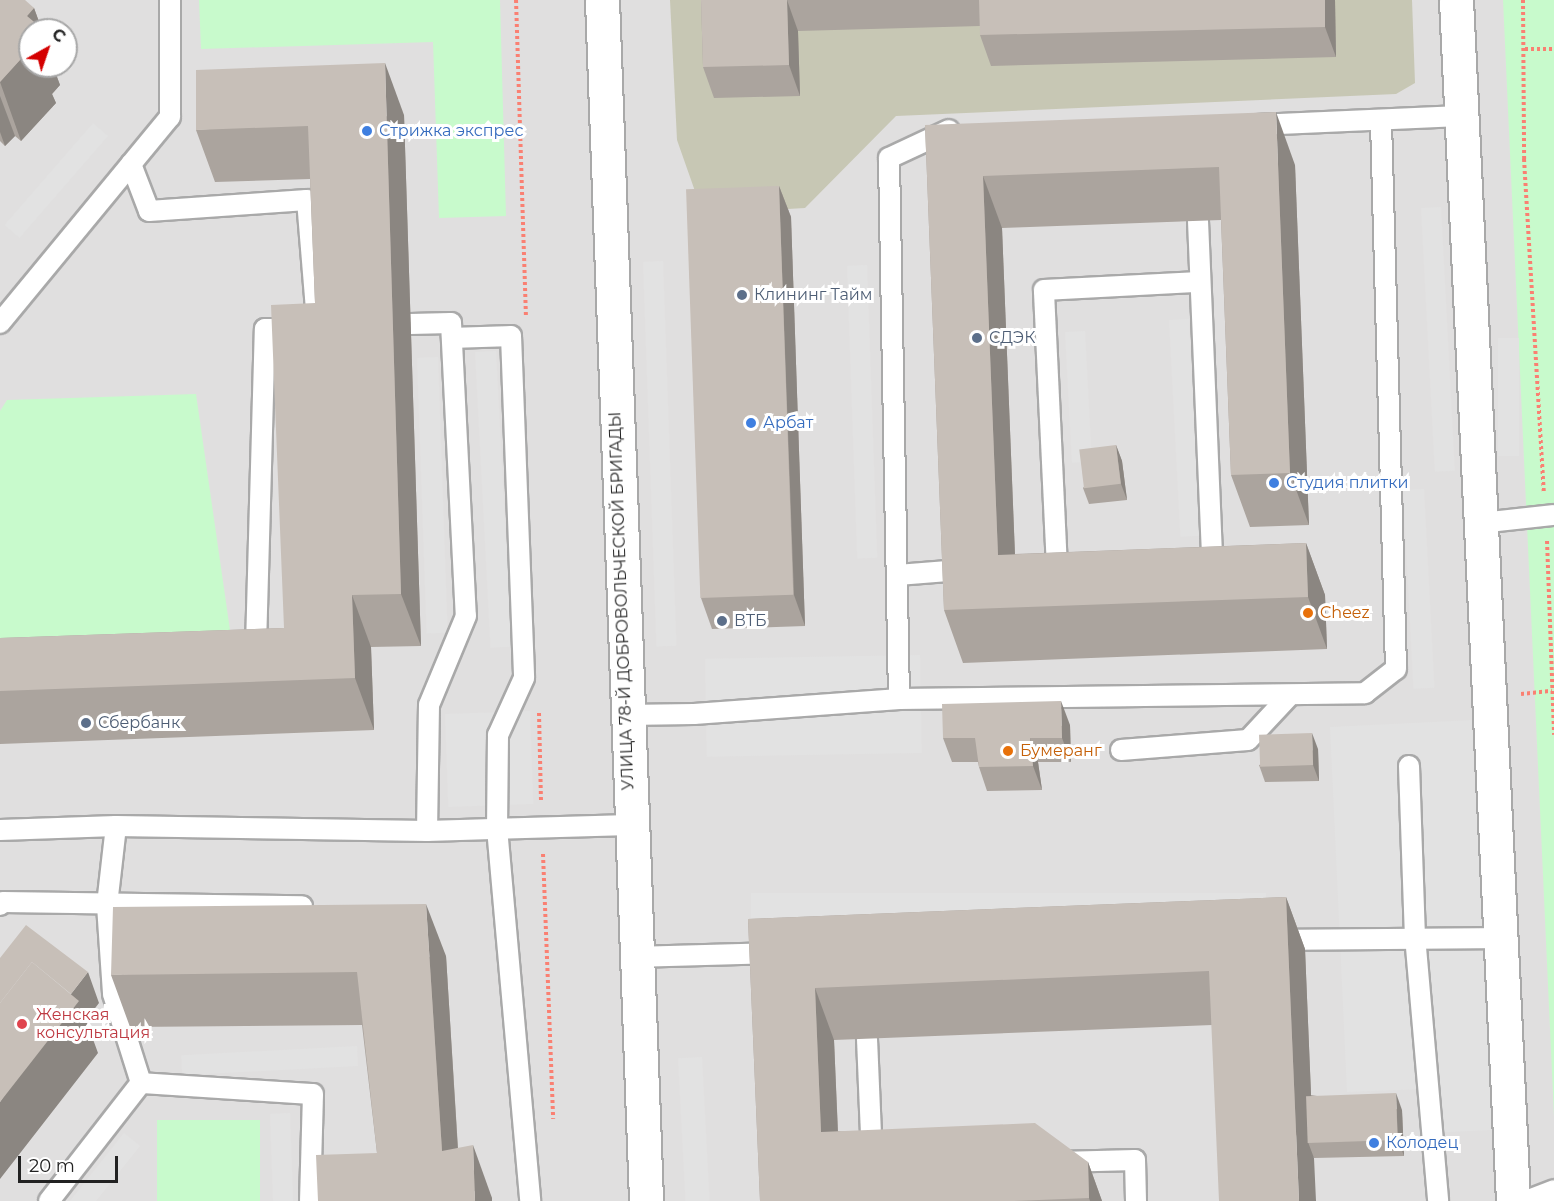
<!DOCTYPE html>
<html>
<head>
<meta charset="utf-8">
<style>
	body { margin:0 }
	#map { position:relative; width:1554px; height:1201px; overflow:hidden; background:#f2efe9; font-family:Montserrat,sans-serif }
	div>[style] { position:absolute }
	.residential>* { inset:0; background:#e0dfdf }
	.construction>* { inset:0; background:#c7c7b4 }
	.park>* { inset:0; background:#c8facc; transform-origin:0 0 }
	.parking>* { inset:0; background:#e2e2e2; transform-origin:0 0 }
	.path>* { height:4px; margin-top:-2px; transform-origin:0; background:repeating-linear-gradient(90deg,#fa8072 0 3px,transparent 0 6px) }
	.roads { filter:drop-shadow(2px 0 #a9a9a9) drop-shadow(-2px 0 #a9a9a9) drop-shadow(0 2px #a9a9a9) drop-shadow(0 -2px #a9a9a9) }
	.service>* { height:20px; margin:-10px; padding:0 10px; transform-origin:10px; border-radius:10px; background:#fff }
	.minor>* { height:33px; margin:-16.5px; padding:0 16.5px; transform-origin:16.5px; border-radius:16.5px; background:#fff }
	.tertiary>* { height:33px; margin:-16.5px; padding:0 16.5px; transform-origin:16.5px; border-radius:16.5px; background:#fff }
	.wall>* { inset:0; background:#aba49e }
	.shaded-wall>* { inset:0; background:#8b8681 }
	.building>* { inset:0; background:#c7bfb8; transform-origin:0 0 }
	.dots>* { width:16px; height:16px; translate:-50% -50%; box-sizing:border-box; border:3px solid #fff; border-radius:50% }
	span { translate:-50% -50%; white-space:nowrap; text-align:center; line-height:1.15; -webkit-text-stroke:6px #fff; paint-order:stroke }
	.shop-label { font-size:16px; color:#366cbe }
	.left { translate:0 -50%; text-align:left }
	.service-label { font-size:16px; color:#4e5e75 }
	.street-label { font-size:16px; color:#222 }
	.food-label { font-size:16px; color:#c56008 }
	.health-label { font-size:16px; color:#be3a42 }
	.north { position:absolute; left:18px; top:18px; width:60px; height:60px; box-sizing:border-box; background:#fff; border:2px solid #a7a7a7; border-radius:50%; rotate:40deg; font-size:16px; font-weight:700; line-height:24px; text-align:center; color:#222 }
	.north::after { content:''; display:block; margin:auto; width:21px; height:27px; background:#d40000; clip-path:polygon(50% 0,100% 100%,50% 72%,0 100%) }
	.scale { position:absolute; left:18px; top:1156px; width:100px; height:27px; box-sizing:border-box; border:3px solid #222; border-top:0; padding-left:8px; font-size:18px; line-height:21px; white-space:nowrap; color:#222; -webkit-text-stroke:4px #fff; paint-order:stroke }
</style>
</head>
<body>
<div id="map">
	<div class="residential">
		<div style="clip-path:polygon(evenodd,0 0,1554px 0,1554px 1201px,0 1201px,0 0,30px 30px,66px 30px,66px 66px,30px 66px,30px 30px)"></div>
	</div>
	<div class="construction">
		<div style="clip-path:polygon(670px 0,1412px 0,1415px 83px,1396px 94px,896px 116px,805px 208px,703px 214px,677px 140px)"></div>
	</div>
	<div class="park">
		<div style="clip-path:polygon(199px 0,500px 0,506px 216px,439px 218px,433px 42px,201px 49px)"></div>
		<div style="clip-path:polygon(1503px 0,1554px 0,1554px 1116px)"></div>
		<div style="clip-path:polygon(196px 394px,231px 637px,0 640px,0 411px,7px 400px)"></div>
		<div style="left:157px;top:1120px;width:103px;height:81px"></div>
	</div>
	<div class="parking">
		<div style="left:93px;top:123px;width:20px;height:135px;rotate:41deg"></div>
		<div style="left:1441px;top:207px;width:264px;height:20px;rotate:87deg"></div>
		<div style="left:663px;top:261px;width:385px;height:20px;rotate:88deg"></div>
		<div style="left:867px;top:265px;width:293px;height:20px;rotate:88deg"></div>
		<div style="left:1189px;top:319px;width:217px;height:20px;rotate:87deg"></div>
		<div style="left:1085px;top:331px;width:131px;height:20px;rotate:87deg"></div>
		<div style="left:1498px;top:338px;width:21px;height:118px"></div>
		<div style="left:496px;top:351px;width:296px;height:21px;rotate:87deg"></div>
		<div style="left:438px;top:357px;width:276px;height:21px;rotate:88deg"></div>
		<div style="left:1424px;top:489px;width:199px;height:21px;rotate:87deg"></div>
		<div style="left:920px;top:655px;width:98px;height:215px;rotate:89deg"></div>
		<div style="left:530px;top:711px;width:93px;height:85px;rotate:88deg"></div>
		<div style="clip-path:polygon(1473px 720px,1492px 1130px,1428px 1133px,1425px 1089px,1347px 1092px,1330px 727px)"></div>
		<div style="left:1266px;top:893px;width:27px;height:515px;rotate:90deg"></div>
		<div style="left:357px;top:1046px;width:20px;height:176px;rotate:87deg"></div>
		<div style="left:702px;top:1057px;width:144px;height:24px;rotate:87deg"></div>
		<div style="left:290px;top:1113px;width:88px;height:20px;rotate:88deg"></div>
		<div style="clip-path:polygon(124px 1133px,140px 1146px,96px 1201px,70px 1201px)"></div>
	</div>
	<div class="path">
		<div style="left:516px;top:0;width:316px;rotate:88.2deg"></div>
		<div style="left:1523px;top:0;width:159px;rotate:89.6deg"></div>
		<div style="left:1524px;top:159px;width:333px;rotate:86.6deg"></div>
		<div style="left:1525px;top:49px;width:29px"></div>
		<div style="left:1547px;top:541px;width:194px;rotate:87.9deg"></div>
		<div style="left:1521px;top:694px;width:31px;rotate:-6deg"></div>
		<div style="left:539px;top:713px;width:89px;rotate:88.7deg"></div>
		<div style="left:543px;top:854px;width:265px;rotate:87.8deg"></div>
	</div>
	<div class="roads">
		<div class="service">
			<div style="left:1255px;top:125px;width:207px;rotate:-2.5deg"></div>
			<div style="left:131px;top:164px;width:50px;rotate:69deg"></div>
			<div style="left:149px;top:211px;width:158px;rotate:-4deg"></div>
			<div style="left:307px;top:200px;width:109px;rotate:85.3deg"></div>
			<div style="left:1198px;top:221px;width:340px;rotate:87.6deg"></div>
			<div style="left:1212px;top:561px;width:11px;rotate:180deg"></div>
			<div style="left:0;top:323px;width:267px;rotate:-50.5deg"></div>
			<div style="left:170px;top:117px;width:117px;rotate:-90deg"></div>
			<div style="left:410px;top:324px;width:41px;rotate:-1.4deg"></div>
			<div style="left:451px;top:323px;width:293px;rotate:87.1deg"></div>
			<div style="left:466px;top:616px;width:96px;rotate:112.6deg"></div>
			<div style="left:429px;top:705px;width:126px;rotate:90.9deg"></div>
			<div style="left:452px;top:338px;width:59px;rotate:-1.9deg"></div>
			<div style="left:511px;top:336px;width:342px;rotate:87.8deg"></div>
			<div style="left:524px;top:678px;width:63px;rotate:114.5deg"></div>
			<div style="left:498px;top:735px;width:93px;rotate:90.6deg"></div>
			<div style="left:497px;top:828px;width:374px;rotate:84.9deg"></div>
			<div style="left:1480px;top:523px;width:74px;rotate:-6.2deg"></div>
			<div style="left:1057px;top:568px;width:278px;rotate:-92.7deg"></div>
			<div style="left:1044px;top:290px;width:155px;rotate:-3deg"></div>
			<div style="left:898px;top:575px;width:62px;rotate:-4.6deg"></div>
			<div style="left:247px;top:646px;width:9px"></div>
			<div style="left:256px;top:646px;width:317px;rotate:-88.4deg"></div>
			<div style="left:265px;top:329px;width:34px"></div>
			<div style="left:899px;top:699px;width:541px;rotate:-91.06deg"></div>
			<div style="left:889px;top:158px;width:66px;rotate:-25deg"></div>
			<div style="left:626px;top:715px;width:68px;rotate:-0.8deg"></div>
			<div style="left:694px;top:714px;width:206px;rotate:-4.2deg"></div>
			<div style="left:899px;top:699px;width:466px;rotate:-0.7deg"></div>
			<div style="left:1365px;top:693px;width:39px;rotate:-38deg"></div>
			<div style="left:1396px;top:669px;width:547px;rotate:-91.57deg"></div>
			<div style="left:1121px;top:750px;width:127px;rotate:-4.5deg"></div>
			<div style="left:1248px;top:740px;width:60px;rotate:-47deg"></div>
			<div style="left:1409px;top:766px;width:170px;rotate:88deg"></div>
			<div style="left:1415px;top:936px;width:266px;rotate:85deg"></div>
			<div style="left:116px;top:826px;width:80px;rotate:96.5deg"></div>
			<div style="left:107px;top:905px;width:89px;rotate:86.1deg"></div>
			<div style="left:113px;top:994px;width:93px;rotate:72.5deg"></div>
			<div style="left:141px;top:1083px;width:172px;rotate:3.7deg"></div>
			<div style="left:313px;top:1094px;width:107px;rotate:91.6deg"></div>
			<div style="left:0;top:830px;width:116px;rotate:-2deg"></div>
			<div style="left:116px;top:826px;width:311px;rotate:0.9deg"></div>
			<div style="left:427px;top:831px;width:203px;rotate:-1.7deg"></div>
			<div style="left:0;top:905px;width:4px;rotate:-45deg"></div>
			<div style="left:3px;top:902px;width:299px;rotate:0.8deg"></div>
			<div style="left:1276px;top:940px;width:222px;rotate:-0.5deg"></div>
			<div style="left:634px;top:957px;width:142px;rotate:-1.6deg"></div>
			<div style="left:867px;top:1039px;width:117px;rotate:87.6deg"></div>
			<div style="left:1059px;top:1162px;width:76px;rotate:-1.5deg"></div>
			<div style="left:1135px;top:1160px;width:41px;rotate:88.6deg"></div>
			<div style="left:49px;top:1201px;width:150px;rotate:-52.1deg"></div>
			<div style="left:1526px;top:1201px;width:30px;rotate:-21deg"></div>
		</div>
		<div class="minor">
			<div style="left:1456px;top:0;width:1202px;rotate:87.28deg"></div>
		</div>
		<div class="tertiary">
			<div style="left:602px;top:0;width:1202px;rotate:87.9deg"></div>
		</div>
	</div>
	<div class="wall">
		<div style="clip-path:polygon(0 0,34px 8px,42px 30px,30px 30px,30px 66px,55px 66px,55px 67px,54px 69px,60px 85px,52px 94px,56px 103px,21px 141px,15px 136px,5px 146px,0 141px)"></div>
		<div style="clip-path:polygon(701px 0,1335px 0,1336px 57px,991px 66px,980px 35px,980px 26px,798px 31px,800px 96px,714px 98px,703px 67px)"></div>
		<div style="clip-path:polygon(404px 115px,421px 646px,371px 647px,374px 730px,0 744px,0 638px,284px 628px,315px 303px,310px 179px,215px 182px,196px 130px)"></div>
		<div style="clip-path:polygon(925px 125px,1295px 165px,1309px 525px,1250px 527px,1231px 475px,1221px 220px,1002px 228px,1015px 554px,1306px 543px,1325px 595px,1327px 649px,963px 663px,944px 610px)"></div>
		<div style="clip-path:polygon(779px 186px,791px 217px,805px 626px,712px 629px,701px 598px)"></div>
		<div style="clip-path:polygon(1116px 445px,1122px 461px,1127px 500px,1089px 504px,1083px 488px)"></div>
		<div style="clip-path:polygon(1070px 725px,1071px 762px,1038px 762px,1042px 790px,987px 791px,979px 767px,978px 762px,952px 762px,943px 738px)"></div>
		<div style="clip-path:polygon(1318px 749px,1319px 781px,1265px 782px,1259px 765px)"></div>
		<div style="clip-path:polygon(1286px 897px,1305px 949px,1311px 1095px,1402px 1110px,1404px 1156px,1314px 1158px,1212px 1025px,834px 1040px,838px 1131px,1088px 1162px,1102px 1201px,760px 1201px,748px 919px)"></div>
		<div style="clip-path:polygon(446px 956px,458px 1148px,492px 1198px,377px 1153px,362px 1025px,130px 1027px,111px 975px)"></div>
	</div>
	<div class="shaded-wall">
		<div style="clip-path:polygon(787px 0,798px 31px,800px 96px,789px 65px)"></div>
		<div style="clip-path:polygon(1325px 0,1335px 0,1336px 57px,1325px 27px)"></div>
		<div style="clip-path:polygon(34px 8px,42px 30px,32px 30px,27px 16px)"></div>
		<div style="clip-path:polygon(30px 49px,30px 66px,55px 66px,55px 67px,54px 69px,60px 85px,52px 94px,56px 103px,21px 141px,0 82px)"></div>
		<div style="clip-path:polygon(385px 63px,404px 115px,421px 646px,401px 594px)"></div>
		<div style="clip-path:polygon(0 96px,15px 136px,5px 146px,0 132px)"></div>
		<div style="clip-path:polygon(1276px 112px,1295px 165px,1309px 525px,1290px 473px)"></div>
		<div style="clip-path:polygon(983px 176px,1002px 228px,1017px 607px,998px 555px)"></div>
		<div style="clip-path:polygon(779px 186px,791px 217px,805px 626px,794px 595px)"></div>
		<div style="clip-path:polygon(1116px 445px,1122px 461px,1127px 500px,1121px 484px)"></div>
		<div style="clip-path:polygon(1306px 543px,1325px 595px,1327px 649px,1308px 597px)"></div>
		<div style="clip-path:polygon(352px 595px,371px 647px,374px 730px,355px 678px)"></div>
		<div style="clip-path:polygon(1061px 701px,1070px 725px,1071px 762px,1062px 738px)"></div>
		<div style="clip-path:polygon(1312px 733px,1318px 749px,1319px 781px,1313px 765px)"></div>
		<div style="clip-path:polygon(1030px 738px,1038px 762px,1042px 790px,1033px 766px)"></div>
		<div style="clip-path:polygon(1286px 897px,1305px 949px,1313px 1142px,1308px 1142px,1314px 1158px,1316px 1201px,1299px 1201px)"></div>
		<div style="clip-path:polygon(426px 904px,446px 956px,461px 1201px,442px 1151px)"></div>
		<div style="clip-path:polygon(88px 972px,99px 1003px,86px 1020px,98px 1053px,0 1179px,0 1102px,64px 1003px)"></div>
		<div style="clip-path:polygon(815px 988px,834px 1040px,840px 1184px,821px 1132px)"></div>
		<div style="clip-path:polygon(1396px 1093px,1402px 1110px,1404px 1156px,1398px 1140px)"></div>
		<div style="clip-path:polygon(473px 1145px,492px 1198px,492px 1201px,475px 1201px)"></div>
		<div style="clip-path:polygon(1088px 1162px,1102px 1201px,1090px 1201px,1089px 1198px)"></div>
	</div>
	<div class="building">
		<div style="clip-path:polygon(0 0,25px 0,34px 8px,27px 16px,39px 26px,35px 30px,30px 30px,30px 36px,28px 39px,30px 41px,30px 49px,0 82px)"></div>
		<div style="clip-path:polygon(701px 0,794px 0,787px 0,789px 65px,703px 67px)"></div>
		<div style="clip-path:polygon(979px 0,1325px 0,1325px 27px,980px 35px)"></div>
		<div style="clip-path:polygon(385px 63px,401px 594px,352px 595px,355px 678px,0 691px,0 638px,284px 628px,271px 305px,315px 303px,308px 126px,196px 130px,196px 70px)"></div>
		<div style="clip-path:polygon(1276px 112px,1290px 473px,1231px 475px,1219px 167px,983px 176px,998px 555px,1306px 543px,1308px 597px,944px 610px,925px 125px)"></div>
		<div style="left:779px;top:186px;width:409px;height:93px;rotate:88deg"></div>
		<div style="left:1116px;top:445px;width:39px;height:37px;rotate:83deg"></div>
		<div style="clip-path:polygon(1061px 701px,1062px 738px,1030px 738px,1033px 766px,979px 767px,975px 738px,943px 738px,942px 704px)"></div>
		<div style="left:1312px;top:733px;width:32px;height:53px;rotate:88deg"></div>
		<div style="clip-path:polygon(1286px 897px,1299px 1201px,1219px 1201px,1209px 971px,815px 988px,821px 1132px,1035px 1123px,1088px 1162px,1089px 1198px,1014px 1201px,760px 1201px,748px 919px)"></div>
		<div style="clip-path:polygon(426px 904px,442px 1151px,473px 1145px,475px 1201px,318px 1201px,316px 1155px,377px 1153px,357px 972px,111px 975px,113px 907px)"></div>
		<div style="clip-path:polygon(26px 925px,88px 972px,71px 994px,32px 962px,0 1003px,0 958px)"></div>
		<div style="clip-path:polygon(32px 962px,79px 1001px,0 1102px,0 1003px)"></div>
		<div style="left:1396px;top:1093px;width:47px;height:90px;rotate:88deg"></div>
	</div>
	<div class="dots">
		<div style="left:367px;top:131px;background:#3f7fe0"></div>
		<div style="left:742px;top:295px;background:#5c6f8a"></div>
		<div style="left:977px;top:338px;background:#5c6f8a"></div>
		<div style="left:751px;top:423px;background:#3f7fe0"></div>
		<div style="left:1274px;top:483px;background:#3f7fe0"></div>
		<div style="left:1308px;top:613px;background:#e8710a"></div>
		<div style="left:722px;top:621px;background:#5c6f8a"></div>
		<div style="left:86px;top:723px;background:#5c6f8a"></div>
		<div style="left:1008px;top:751px;background:#e8710a"></div>
		<div style="left:22px;top:1024px;background:#e0444e"></div>
		<div style="left:1374px;top:1143px;background:#3f7fe0"></div>
	</div>
	<div class="shop-label">
		<span class="left" style="left:379px;top:131px">Стрижка экспрес</span>
		<span class="left" style="left:763px;top:423px">Арбат</span>
		<span class="left" style="left:1286px;top:483px">Студия плитки</span>
		<span class="left" style="left:1386px;top:1143px">Колодец</span>
	</div>
	<div class="service-label">
		<span class="left" style="left:754px;top:295px">Клининг Тайм</span>
		<span class="left" style="left:989px;top:338px">СДЭК</span>
		<span class="left" style="left:734px;top:621px">ВТБ</span>
		<span class="left" style="left:98px;top:723px">Сбербанк</span>
	</div>
	<div class="street-label">
		<span style="left:622px;top:601px;rotate:-92deg">УЛИЦА 78-Й ДОБРОВОЛЬЧЕСКОЙ БРИГАДЫ</span>
	</div>
	<div class="food-label">
		<span class="left" style="left:1320px;top:613px">Cheez</span>
		<span class="left" style="left:1020px;top:751px">Бумеранг</span>
	</div>
	<div class="health-label">
		<span class="left" style="left:36px;top:1024px">Женская<br>консультация</span>
	</div>
	<div class="north">С</div>
	<div class="scale">20 m</div>
</div>
</body>
</html>
